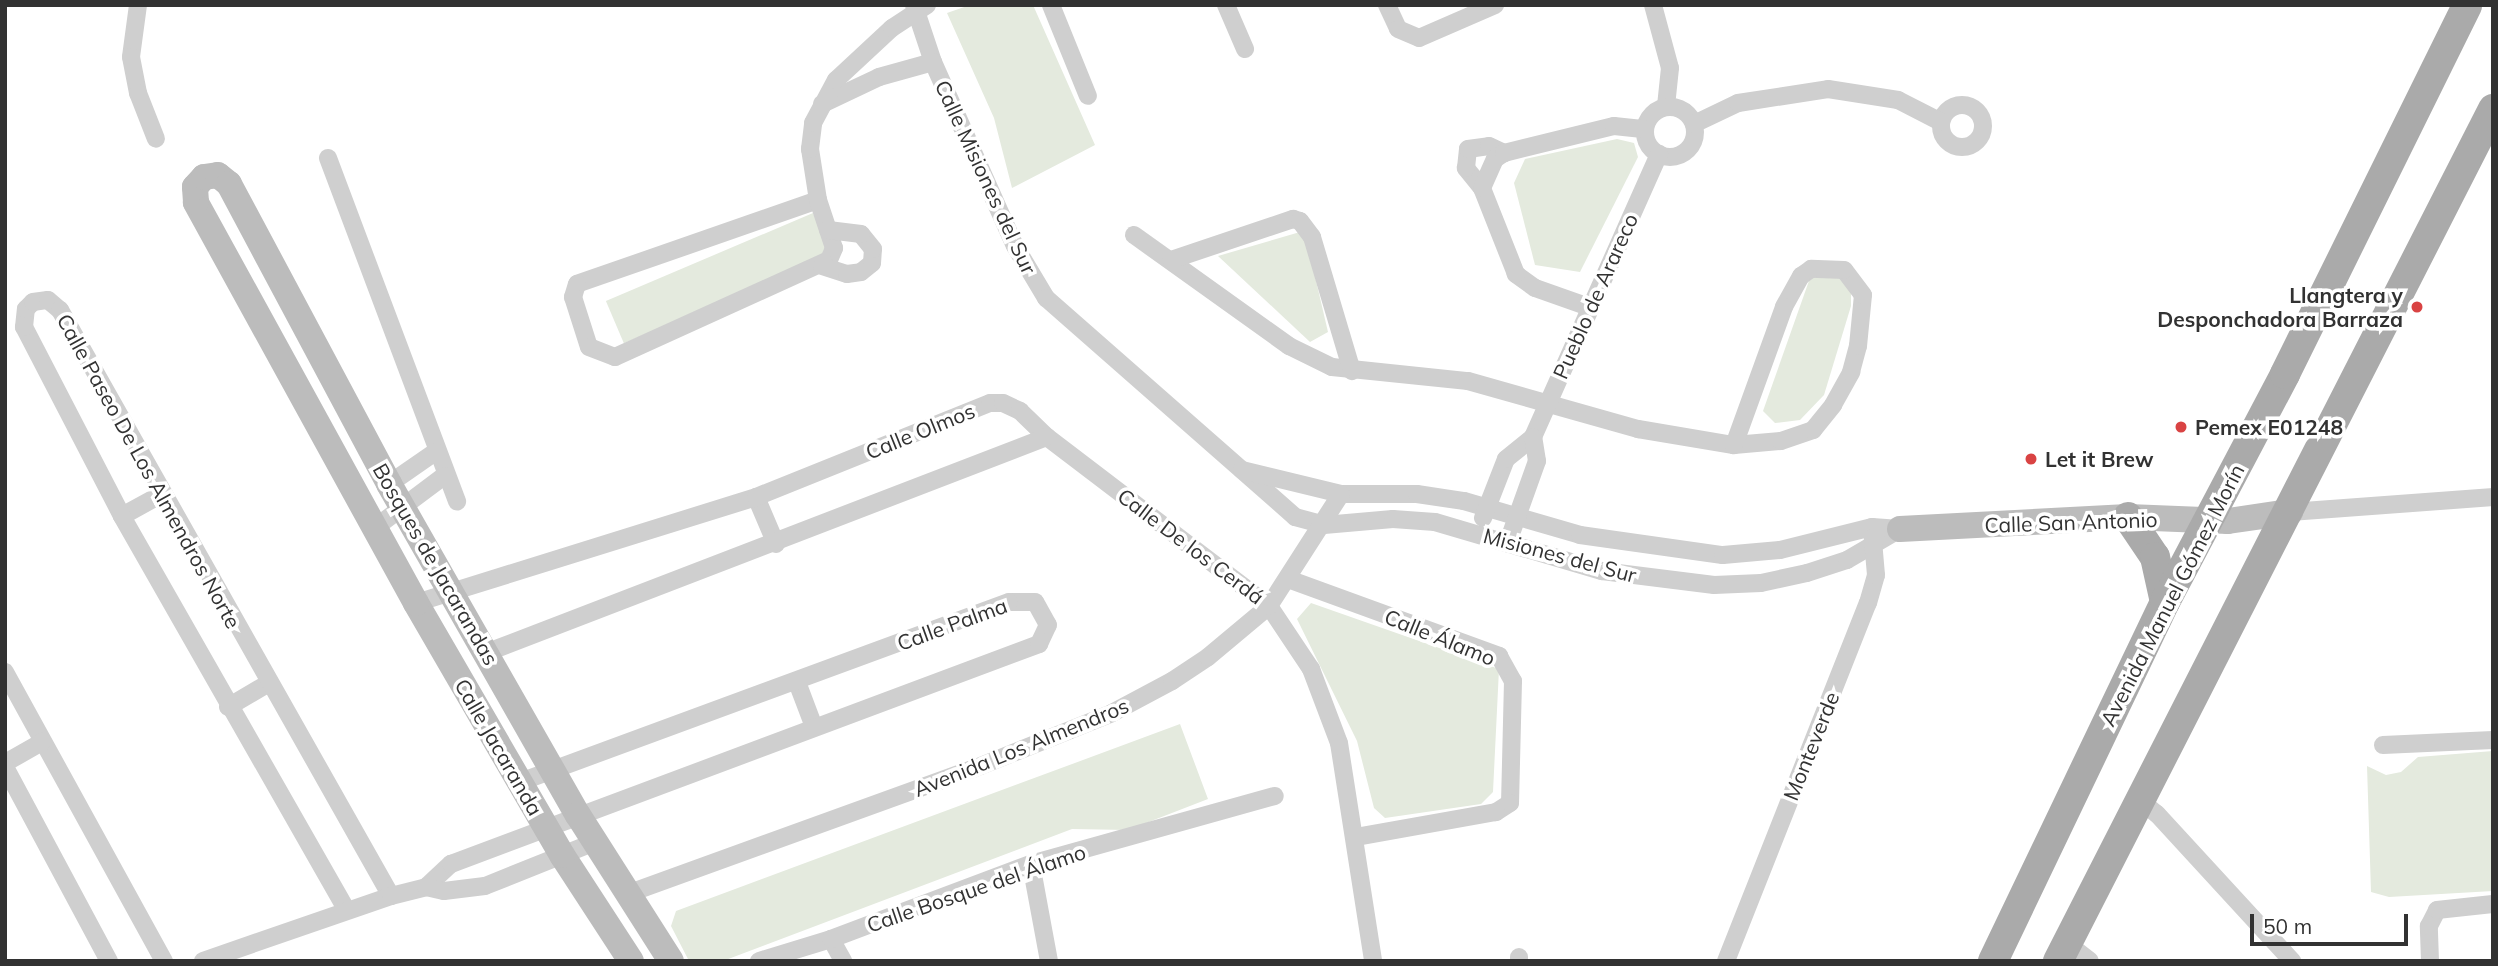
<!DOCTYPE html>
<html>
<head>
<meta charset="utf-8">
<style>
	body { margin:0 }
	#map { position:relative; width:2498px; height:966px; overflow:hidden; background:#fff; font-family:Mulish,sans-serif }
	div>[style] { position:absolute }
	.green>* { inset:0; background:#e4eade; transform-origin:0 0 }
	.street>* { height:18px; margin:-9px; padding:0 9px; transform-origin:9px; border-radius:9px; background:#cfcfcf }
	.street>.ring { margin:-9px; padding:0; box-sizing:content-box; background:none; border:18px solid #cfcfcf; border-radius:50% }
	.secondary>* { height:26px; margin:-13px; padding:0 13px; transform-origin:13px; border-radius:13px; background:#bcbcbc }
	.primary>* { height:30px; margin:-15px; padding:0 15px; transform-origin:15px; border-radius:15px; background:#aaa }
	.dots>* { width:19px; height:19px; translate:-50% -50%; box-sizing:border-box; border:4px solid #fff; border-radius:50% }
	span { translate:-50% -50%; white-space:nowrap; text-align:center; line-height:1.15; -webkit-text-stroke:7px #fff; paint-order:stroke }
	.street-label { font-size:21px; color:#323232 }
	.poi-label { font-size:21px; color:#323232; font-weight:700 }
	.right { translate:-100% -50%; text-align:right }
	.left { translate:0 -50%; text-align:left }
	.frame { position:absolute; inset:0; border:7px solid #323232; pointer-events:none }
	.scale { position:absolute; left:2250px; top:914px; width:158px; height:32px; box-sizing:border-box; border:4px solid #323232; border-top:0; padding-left:9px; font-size:21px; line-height:24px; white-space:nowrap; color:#323232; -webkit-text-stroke:5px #fff; paint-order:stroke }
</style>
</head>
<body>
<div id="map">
	<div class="green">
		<div style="clip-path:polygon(970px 5px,1033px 5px,1095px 145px,1012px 188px,994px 118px,947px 13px)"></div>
		<div style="clip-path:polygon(1617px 139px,1634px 143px,1638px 157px,1580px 272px,1535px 265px,1514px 183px,1525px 159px)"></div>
		<div style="left:813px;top:213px;width:46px;height:225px;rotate:67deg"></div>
		<div style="clip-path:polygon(1300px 232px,1309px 251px,1328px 332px,1310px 342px,1218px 256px)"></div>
		<div style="clip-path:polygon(1840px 273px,1851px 284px,1851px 306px,1824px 395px,1800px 420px,1775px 423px,1763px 411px,1810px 278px)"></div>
		<div style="clip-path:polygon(1311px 603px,1499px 669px,1493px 792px,1481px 804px,1385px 818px,1374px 808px,1357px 741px,1297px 619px)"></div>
		<div style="clip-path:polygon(1180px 724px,1208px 799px,1128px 830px,1072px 829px,723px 961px,689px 961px,671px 926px,676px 911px)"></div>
		<div style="clip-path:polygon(2493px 751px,2493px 891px,2389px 897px,2371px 892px,2367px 766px,2386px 775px,2401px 772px,2418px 757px)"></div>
	</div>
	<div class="street">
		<div style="left:138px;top:5px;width:52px;rotate:97.7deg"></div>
		<div style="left:131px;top:57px;width:37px;rotate:79deg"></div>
		<div style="left:138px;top:93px;width:49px;rotate:68.6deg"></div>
		<div style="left:914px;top:5px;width:60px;rotate:71.6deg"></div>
		<div style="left:933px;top:62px;width:201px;rotate:66deg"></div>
		<div style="left:1015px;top:246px;width:61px;rotate:59.2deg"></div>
		<div style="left:1046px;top:298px;width:332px;rotate:41.3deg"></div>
		<div style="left:1295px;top:517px;width:30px;rotate:15deg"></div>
		<div style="left:1324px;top:525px;width:69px;rotate:-5deg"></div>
		<div style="left:1393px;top:519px;width:42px;rotate:4.1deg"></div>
		<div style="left:1435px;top:522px;width:174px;rotate:16.4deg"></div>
		<div style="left:1602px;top:571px;width:113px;rotate:7.1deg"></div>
		<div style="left:1714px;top:585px;width:47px;rotate:-2.4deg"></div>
		<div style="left:1761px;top:583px;width:47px;rotate:-12.3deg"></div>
		<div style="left:1807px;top:573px;width:42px;rotate:-18deg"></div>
		<div style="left:1847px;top:560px;width:61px;rotate:-30.3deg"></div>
		<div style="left:1051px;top:5px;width:98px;rotate:67.9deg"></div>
		<div style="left:1226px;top:5px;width:48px;rotate:66.6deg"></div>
		<div style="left:1387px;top:5px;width:26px;rotate:65deg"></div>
		<div style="left:1398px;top:29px;width:23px;rotate:23deg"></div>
		<div style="left:1419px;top:38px;width:83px;rotate:-23.5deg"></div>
		<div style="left:1653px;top:5px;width:65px;rotate:74.9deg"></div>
		<div style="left:1670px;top:68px;width:39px;rotate:96deg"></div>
		<div style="left:822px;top:104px;width:63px;rotate:-25.3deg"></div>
		<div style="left:879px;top:77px;width:56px;rotate:-15.5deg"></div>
		<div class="ring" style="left:1941px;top:105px;width:24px;height:24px"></div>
		<div class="ring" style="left:1645px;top:107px;width:32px;height:32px"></div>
		<div style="left:1694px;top:124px;width:49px;rotate:-25.5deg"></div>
		<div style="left:1738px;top:103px;width:91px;rotate:-8.8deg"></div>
		<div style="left:1828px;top:89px;width:71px;rotate:8.9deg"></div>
		<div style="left:1898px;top:100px;width:48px;rotate:27.1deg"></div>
		<div style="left:328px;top:158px;width:367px;rotate:69.4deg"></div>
		<div style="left:1482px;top:188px;width:26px;rotate:-129deg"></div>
		<div style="left:1466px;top:168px;width:19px;rotate:-84deg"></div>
		<div style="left:1468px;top:149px;width:21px;rotate:-8deg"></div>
		<div style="left:1489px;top:146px;width:17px;rotate:25deg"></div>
		<div style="left:818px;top:200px;width:255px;rotate:160.8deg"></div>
		<div style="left:577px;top:284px;width:14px;rotate:107deg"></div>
		<div style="left:573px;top:297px;width:52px;rotate:72.3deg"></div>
		<div style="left:589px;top:347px;width:28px;rotate:21deg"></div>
		<div style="left:615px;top:357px;width:235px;rotate:-24.4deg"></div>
		<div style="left:829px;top:260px;width:13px;rotate:-67deg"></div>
		<div style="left:834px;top:248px;width:51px;rotate:-108.4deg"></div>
		<div style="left:818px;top:200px;width:52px;rotate:-98.9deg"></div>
		<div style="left:810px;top:149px;width:26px;rotate:-83deg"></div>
		<div style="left:813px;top:123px;width:49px;rotate:-61.9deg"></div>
		<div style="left:836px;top:80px;width:76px;rotate:-42.9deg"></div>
		<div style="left:892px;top:28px;width:42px;rotate:-33.3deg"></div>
		<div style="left:1134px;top:235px;width:191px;rotate:35.6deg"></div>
		<div style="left:1289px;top:346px;width:48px;rotate:26deg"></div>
		<div style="left:1332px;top:367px;width:137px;rotate:5.9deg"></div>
		<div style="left:1468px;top:381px;width:177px;rotate:15.8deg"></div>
		<div style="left:1638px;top:429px;width:97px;rotate:9.5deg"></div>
		<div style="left:1734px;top:445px;width:47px;rotate:-4.9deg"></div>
		<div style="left:1781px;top:441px;width:34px;rotate:-19deg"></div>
		<div style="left:1813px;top:430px;width:32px;rotate:-51deg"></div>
		<div style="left:1833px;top:405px;width:38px;rotate:-61deg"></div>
		<div style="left:1851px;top:372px;width:27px;rotate:-75deg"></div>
		<div style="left:1858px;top:346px;width:51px;rotate:-84.4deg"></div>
		<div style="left:1863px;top:295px;width:31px;rotate:-127deg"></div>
		<div style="left:1844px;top:270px;width:33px;rotate:-178deg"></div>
		<div style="left:1811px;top:269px;width:12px;rotate:145deg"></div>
		<div style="left:1801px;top:276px;width:35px;rotate:119deg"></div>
		<div style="left:1784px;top:307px;width:147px;rotate:109.9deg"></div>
		<div style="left:1171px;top:260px;width:129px;rotate:-18.6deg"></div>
		<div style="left:1293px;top:219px;width:7px;rotate:16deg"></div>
		<div style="left:1300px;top:221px;width:20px;rotate:53deg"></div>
		<div style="left:1312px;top:237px;width:140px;rotate:73.4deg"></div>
		<div style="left:822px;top:266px;width:26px;rotate:18deg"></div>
		<div style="left:847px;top:274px;width:14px;rotate:-8deg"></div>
		<div style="left:861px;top:272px;width:14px;rotate:-39deg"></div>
		<div style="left:872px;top:263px;width:14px;rotate:-86deg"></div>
		<div style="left:873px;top:249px;width:19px;rotate:-129deg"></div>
		<div style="left:861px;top:234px;width:33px;rotate:-173deg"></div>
		<div style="left:1589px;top:307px;width:57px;rotate:-160.6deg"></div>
		<div style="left:1535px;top:288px;width:24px;rotate:-144deg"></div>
		<div style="left:1516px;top:274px;width:92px;rotate:-111.6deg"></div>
		<div style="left:1482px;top:188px;width:32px;rotate:-66deg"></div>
		<div style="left:1495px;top:159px;width:11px;rotate:-34deg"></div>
		<div style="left:1504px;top:153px;width:113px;rotate:-13.8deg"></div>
		<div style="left:1614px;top:126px;width:31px;rotate:6deg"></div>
		<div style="left:1533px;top:437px;width:310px;rotate:-66deg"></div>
		<div style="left:1242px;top:470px;width:102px;rotate:13.6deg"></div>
		<div style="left:1341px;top:494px;width:76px"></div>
		<div style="left:1417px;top:494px;width:48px;rotate:8.5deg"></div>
		<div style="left:1464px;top:501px;width:121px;rotate:16.3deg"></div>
		<div style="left:1580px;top:535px;width:144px;rotate:8deg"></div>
		<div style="left:1723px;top:555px;width:57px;rotate:-5deg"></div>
		<div style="left:1780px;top:550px;width:95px;rotate:-14deg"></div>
		<div style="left:1872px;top:527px;width:28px;rotate:4deg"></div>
		<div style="left:389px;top:484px;width:56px;rotate:-34.8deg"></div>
		<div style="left:756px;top:497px;width:51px;rotate:66.9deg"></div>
		<div style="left:2290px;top:512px;width:204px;rotate:-4.2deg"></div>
		<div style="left:122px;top:516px;width:46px;rotate:-28.8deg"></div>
		<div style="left:1483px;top:518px;width:63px;rotate:-68.7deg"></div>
		<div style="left:1506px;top:459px;width:35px;rotate:-39deg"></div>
		<div style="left:376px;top:527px;width:85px;rotate:-36.9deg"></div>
		<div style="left:1508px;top:542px;width:86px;rotate:-70.3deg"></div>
		<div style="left:1537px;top:461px;width:24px;rotate:-99deg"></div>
		<div style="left:1288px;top:579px;width:225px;rotate:20deg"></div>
		<div style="left:1499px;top:656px;width:29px;rotate:61deg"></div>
		<div style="left:1513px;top:681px;width:122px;rotate:91.4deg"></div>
		<div style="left:1510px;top:803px;width:17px;rotate:147deg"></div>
		<div style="left:1496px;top:812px;width:143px;rotate:169.9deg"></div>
		<div style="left:416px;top:603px;width:356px;rotate:-17.3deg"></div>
		<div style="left:756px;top:497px;width:252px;rotate:-21.9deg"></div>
		<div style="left:990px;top:403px;width:13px"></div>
		<div style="left:1003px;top:403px;width:19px;rotate:25deg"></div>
		<div style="left:1020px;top:411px;width:37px;rotate:44deg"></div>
		<div style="left:1047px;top:437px;width:279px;rotate:37.3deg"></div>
		<div style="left:1269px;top:606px;width:76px;rotate:56.3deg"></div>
		<div style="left:1311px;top:669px;width:79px;rotate:69.3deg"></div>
		<div style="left:1339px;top:743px;width:221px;rotate:81.1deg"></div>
		<div style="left:488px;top:652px;width:599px;rotate:-21.04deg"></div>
		<div style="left:5px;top:672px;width:330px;rotate:61.2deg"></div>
		<div style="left:797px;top:682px;width:48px;rotate:69.3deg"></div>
		<div style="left:228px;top:707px;width:45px;rotate:-30.5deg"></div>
		<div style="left:2383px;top:745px;width:110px;rotate:-2.6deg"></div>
		<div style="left:5px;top:763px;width:43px;rotate:-29.6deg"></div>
		<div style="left:5px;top:767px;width:220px;rotate:61.8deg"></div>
		<div style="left:2142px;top:802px;width:19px;rotate:39deg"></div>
		<div style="left:2157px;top:814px;width:200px;rotate:47.4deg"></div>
		<div style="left:1031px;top:864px;width:99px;rotate:79.5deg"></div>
		<div style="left:426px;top:887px;width:34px;rotate:-43deg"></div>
		<div style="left:451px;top:864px;width:628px;rotate:-20.51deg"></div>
		<div style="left:1039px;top:644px;width:21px;rotate:-65deg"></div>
		<div style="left:1048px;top:625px;width:26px;rotate:-119deg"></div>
		<div style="left:1035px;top:602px;width:26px;rotate:180deg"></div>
		<div style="left:1009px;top:602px;width:521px;rotate:159.79deg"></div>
		<div style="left:627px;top:894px;width:368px;rotate:-19.9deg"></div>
		<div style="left:973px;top:769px;width:150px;rotate:-21.9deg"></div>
		<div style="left:1112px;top:713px;width:68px;rotate:-28.1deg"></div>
		<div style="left:1172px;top:681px;width:43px;rotate:-33.7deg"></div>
		<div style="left:1208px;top:657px;width:80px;rotate:-39.9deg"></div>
		<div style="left:1269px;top:606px;width:133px;rotate:-57.3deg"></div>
		<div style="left:346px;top:909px;width:452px;rotate:-119.7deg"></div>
		<div style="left:122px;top:516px;width:213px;rotate:-117.4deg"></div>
		<div style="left:24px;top:327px;width:18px;rotate:-84deg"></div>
		<div style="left:26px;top:309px;width:10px;rotate:-45deg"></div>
		<div style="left:33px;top:302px;width:15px;rotate:-8deg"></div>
		<div style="left:48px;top:300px;width:16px;rotate:40deg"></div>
		<div style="left:60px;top:310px;width:673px;rotate:60.54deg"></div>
		<div style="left:831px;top:939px;width:25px;rotate:61deg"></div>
		<div style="left:2067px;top:943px;width:29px;rotate:38deg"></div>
		<div style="left:1519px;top:957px;width:4px;rotate:90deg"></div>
		<div style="left:203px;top:961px;width:199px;rotate:-19.1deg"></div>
		<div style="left:391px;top:896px;width:36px;rotate:-14deg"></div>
		<div style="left:426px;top:887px;width:18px;rotate:13deg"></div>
		<div style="left:444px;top:891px;width:41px;rotate:-7deg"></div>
		<div style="left:485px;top:886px;width:118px;rotate:-21.8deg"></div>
		<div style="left:759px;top:961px;width:75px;rotate:-17deg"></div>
		<div style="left:831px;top:939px;width:214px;rotate:-20.6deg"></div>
		<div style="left:1031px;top:864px;width:253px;rotate:-15.6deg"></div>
		<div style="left:1726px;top:961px;width:385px;rotate:-68.4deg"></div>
		<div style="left:1868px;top:603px;width:29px;rotate:-74deg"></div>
		<div style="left:1876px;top:575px;width:37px;rotate:-95deg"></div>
		<div style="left:2430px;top:961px;width:35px;rotate:-92deg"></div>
		<div style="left:2429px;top:926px;width:18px;rotate:-63deg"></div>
		<div style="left:2437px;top:910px;width:56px;rotate:-6.1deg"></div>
	</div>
	<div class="secondary">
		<div style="left:1900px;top:529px;width:228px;rotate:-3deg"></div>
		<div style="left:2128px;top:517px;width:100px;rotate:2.3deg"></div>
		<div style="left:2228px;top:521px;width:63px;rotate:-8.3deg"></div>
		<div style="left:631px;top:961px;width:126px;rotate:-123.1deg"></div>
		<div style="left:562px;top:855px;width:291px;rotate:-120.1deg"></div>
		<div style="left:416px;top:603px;width:457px;rotate:-118.8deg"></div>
		<div style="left:196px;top:202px;width:15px;rotate:-94deg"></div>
		<div style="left:195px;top:187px;width:13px;rotate:-48deg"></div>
		<div style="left:204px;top:177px;width:14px;rotate:-8deg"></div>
		<div style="left:218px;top:175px;width:14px;rotate:39deg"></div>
		<div style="left:229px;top:184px;width:340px;rotate:61.9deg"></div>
		<div style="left:389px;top:484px;width:381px;rotate:60.3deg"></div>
		<div style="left:578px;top:815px;width:173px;rotate:57.5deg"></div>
	</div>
	<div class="primary">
		<div style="left:2128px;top:517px;width:48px;rotate:56deg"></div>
		<div style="left:2155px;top:557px;width:46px;rotate:77.5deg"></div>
		<div style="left:1993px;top:961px;width:398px;rotate:-64.4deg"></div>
		<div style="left:2165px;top:602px;width:258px;rotate:-62.2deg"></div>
		<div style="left:2285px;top:374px;width:411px;rotate:-63.7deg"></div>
		<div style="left:2058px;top:961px;width:957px;rotate:-62.95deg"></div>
	</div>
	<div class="dots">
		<div style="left:2417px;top:307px;background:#d94343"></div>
		<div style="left:2181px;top:427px;background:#d94343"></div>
		<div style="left:2031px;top:459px;background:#d94343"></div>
	</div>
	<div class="street-label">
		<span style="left:986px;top:177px;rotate:65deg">Calle Misiones del Sur</span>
		<span style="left:1595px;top:296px;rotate:-66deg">Pueblo de Arareco</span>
		<span style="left:920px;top:431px;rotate:-22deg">Calle Olmos</span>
		<span style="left:149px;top:471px;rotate:61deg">Calle Paseo De Los Almendros Norte</span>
		<span style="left:2071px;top:522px;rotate:-2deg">Calle San Antonio</span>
		<span style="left:1191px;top:546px;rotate:37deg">Calle De los Cerdá</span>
		<span style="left:1560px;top:555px;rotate:15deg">Misiones del Sur</span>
		<span style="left:436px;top:564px;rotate:60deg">Bosques de Jacarandas</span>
		<span style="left:2172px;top:595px;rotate:-63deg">Avenida Manuel Gómez Morín</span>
		<span style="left:952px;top:624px;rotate:-20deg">Calle Palma</span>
		<span style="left:1440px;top:637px;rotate:22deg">Calle Álamo</span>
		<span style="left:1811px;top:746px;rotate:-68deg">Monteverde</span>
		<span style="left:499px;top:747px;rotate:60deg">Calle Jacaranda</span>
		<span style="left:1021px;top:747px;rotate:-22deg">Avenida Los Almendros</span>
		<span style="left:976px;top:888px;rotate:-19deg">Calle Bosque del Álamo</span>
	</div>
	<div class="poi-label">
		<span class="right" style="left:2403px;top:307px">Llangtera y<br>Desponchadora Barraza</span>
		<span class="left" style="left:2195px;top:427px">Pemex E01248</span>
		<span class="left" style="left:2045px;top:459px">Let it Brew</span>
	</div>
	<div class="frame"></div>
	<div class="scale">50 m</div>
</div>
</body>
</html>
